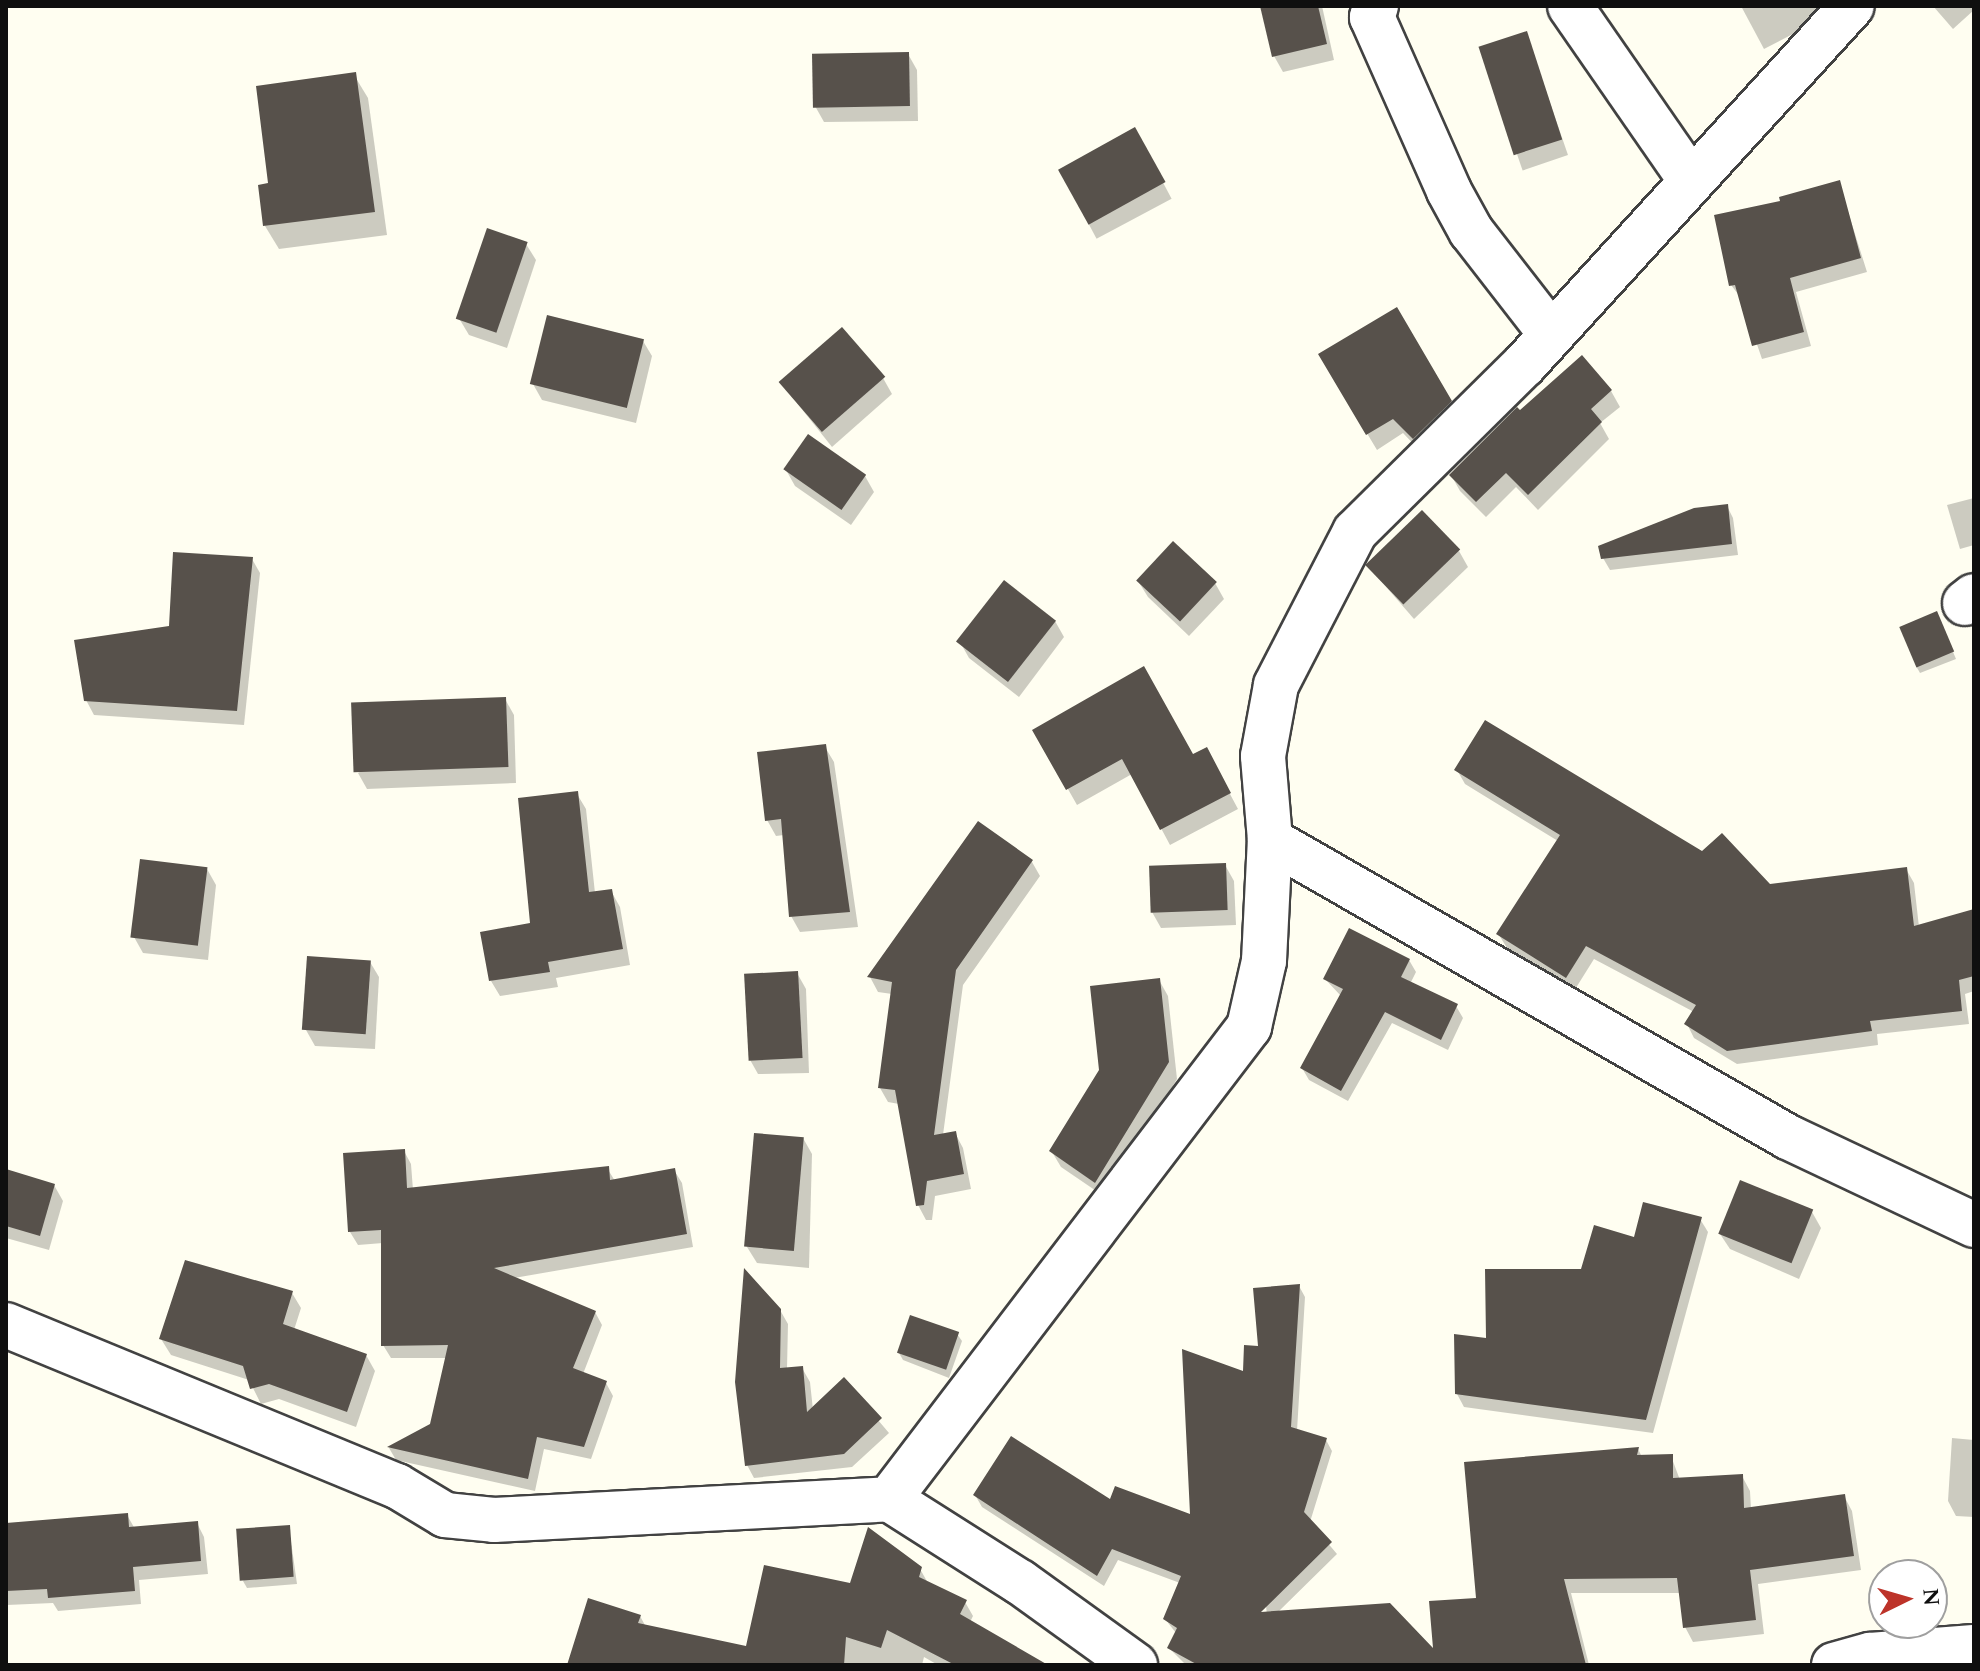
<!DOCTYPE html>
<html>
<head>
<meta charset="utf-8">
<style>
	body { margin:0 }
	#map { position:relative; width:1980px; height:1671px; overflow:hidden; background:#fffef1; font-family:Spectral,serif }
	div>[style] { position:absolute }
	.shadow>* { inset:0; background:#0003; transform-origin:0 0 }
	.building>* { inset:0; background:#57514b; transform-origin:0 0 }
	.roads { filter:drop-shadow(2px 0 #424242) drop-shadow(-2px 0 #424242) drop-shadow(0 2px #424242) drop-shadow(0 -2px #424242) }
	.minor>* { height:44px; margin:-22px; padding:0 22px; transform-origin:22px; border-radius:22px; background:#fff }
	span { translate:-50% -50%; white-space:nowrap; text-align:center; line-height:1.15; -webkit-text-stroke:8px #fff; paint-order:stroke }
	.frame { position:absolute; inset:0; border:8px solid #0f0f0f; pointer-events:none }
	.north { position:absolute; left:1868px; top:1559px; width:80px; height:80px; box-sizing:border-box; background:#fff; border:2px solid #9f9f9f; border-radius:50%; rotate:85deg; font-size:22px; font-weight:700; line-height:32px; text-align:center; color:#0f0f0f }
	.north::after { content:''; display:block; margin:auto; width:28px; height:36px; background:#bd3329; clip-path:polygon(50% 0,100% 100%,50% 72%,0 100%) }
</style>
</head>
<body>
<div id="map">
	<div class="shadow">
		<div style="clip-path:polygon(1262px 6px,1322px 6px,1334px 60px,1283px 72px,1274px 56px)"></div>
		<div style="clip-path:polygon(1741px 6px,1832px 6px,1835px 12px,1764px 49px)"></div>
		<div style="clip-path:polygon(1933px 6px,1974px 6px,1974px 10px,1953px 29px)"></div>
		<div style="left:1526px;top:33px;width:129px;height:48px;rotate:71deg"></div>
		<div style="clip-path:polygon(908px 54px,917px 70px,918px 121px,824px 122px,815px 106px)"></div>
		<div style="clip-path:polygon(354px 75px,368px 98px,387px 235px,279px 249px,265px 226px,271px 185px)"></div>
		<div style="left:1135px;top:130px;width:78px;height:85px;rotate:62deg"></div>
		<div style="clip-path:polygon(1839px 183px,1867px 272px,1796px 292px,1811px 346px,1762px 359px,1741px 298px,1731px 285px,1782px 203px)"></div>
		<div style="clip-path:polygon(526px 244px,536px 260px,507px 348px,469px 335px,460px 320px)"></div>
		<div style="clip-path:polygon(1396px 310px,1460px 418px,1423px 454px,1403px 433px,1377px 450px,1320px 355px)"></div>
		<div style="clip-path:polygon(643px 341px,652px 356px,636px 423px,542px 400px,533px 384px)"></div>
		<div style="clip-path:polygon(883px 378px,892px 394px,832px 447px,781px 383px)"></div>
		<div style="clip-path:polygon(1611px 391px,1620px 407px,1600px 423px,1609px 439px,1538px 510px,1516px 487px,1486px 517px,1460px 491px,1451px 475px,1520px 413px)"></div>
		<div style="clip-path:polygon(786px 470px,865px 476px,874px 492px,851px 525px,795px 486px)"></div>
		<div style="clip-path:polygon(1974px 498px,1974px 545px,1960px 549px,1947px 505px)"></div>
		<div style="clip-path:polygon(1727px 506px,1733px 518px,1738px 555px,1610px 570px,1603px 558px)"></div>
		<div style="clip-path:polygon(1459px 551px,1468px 567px,1414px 619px,1368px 566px)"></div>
		<div style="clip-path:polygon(252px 559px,260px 573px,244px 725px,94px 715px,86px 700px)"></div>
		<div style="clip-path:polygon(1138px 581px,1215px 583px,1224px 599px,1189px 636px,1148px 597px)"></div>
		<div style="clip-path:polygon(1055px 621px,1064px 637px,1019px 697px,969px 658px,960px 642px)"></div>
		<div style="clip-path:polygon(1940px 621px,1956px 659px,1920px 673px,1916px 666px)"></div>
		<div style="clip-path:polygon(505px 699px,514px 715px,516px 783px,367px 789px,358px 773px)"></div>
		<div style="clip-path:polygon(1035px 731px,1193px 757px,1215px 766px,1238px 809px,1170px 845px,1132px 774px,1077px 805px)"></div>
		<div style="clip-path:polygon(825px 747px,834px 762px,858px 927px,800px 932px,791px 916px,784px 835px,776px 836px,767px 820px)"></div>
		<div style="clip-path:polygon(1457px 770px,1702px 854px,1769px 886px,1906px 869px,1914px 883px,1919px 927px,1974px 915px,1974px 991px,1965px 994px,1969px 1024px,1877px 1034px,1878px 1045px,1737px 1064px,1694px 1038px,1687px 1024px,1694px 1012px,1594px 959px,1574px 991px,1507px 948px,1499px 935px,1558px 841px,1465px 784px)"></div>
		<div style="clip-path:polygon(577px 794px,586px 809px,595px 893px,611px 891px,620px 907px,630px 965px,556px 978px,558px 987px,500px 996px,491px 981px,532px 925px)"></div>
		<div style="clip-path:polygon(978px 823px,1032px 862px,1040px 876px,963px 985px,943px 1135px,955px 1133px,963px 1148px,971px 1189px,935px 1196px,932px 1220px,926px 1220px,918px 1205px,899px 1104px,888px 1102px,880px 1088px,892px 994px,878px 992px,870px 977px)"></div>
		<div style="clip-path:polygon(1225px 865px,1234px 881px,1236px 925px,1161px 928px,1152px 912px)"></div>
		<div style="clip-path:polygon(207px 869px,216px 885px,208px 960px,143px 953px,134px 937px)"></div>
		<div style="clip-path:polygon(1409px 960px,1416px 972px,1410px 984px,1456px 1006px,1463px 1018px,1448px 1050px,1392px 1023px,1348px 1101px,1309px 1080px,1302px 1068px,1341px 996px,1325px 979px)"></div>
		<div style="clip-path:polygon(370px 962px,379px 977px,375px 1049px,315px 1046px,306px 1030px)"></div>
		<div style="clip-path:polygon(797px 973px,806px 989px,809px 1073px,758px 1074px,749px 1058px)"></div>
		<div style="clip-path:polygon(1159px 980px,1168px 996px,1177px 1079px,1105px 1197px,1061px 1167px,1052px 1152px)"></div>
		<div style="clip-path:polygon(803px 1138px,812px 1154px,809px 1268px,757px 1263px,747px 1247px)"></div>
		<div style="clip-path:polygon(404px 1151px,411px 1164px,413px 1190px,607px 1168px,615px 1181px,674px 1170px,682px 1183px,693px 1247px,514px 1278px,595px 1312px,602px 1325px,583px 1374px,606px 1383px,613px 1396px,591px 1459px,544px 1449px,535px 1491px,396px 1460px,389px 1448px,432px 1425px,447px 1358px,391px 1358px,383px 1345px,383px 1243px,358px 1245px,350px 1232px)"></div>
		<div style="clip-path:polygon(6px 1171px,54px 1185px,63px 1201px,49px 1250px,6px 1238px)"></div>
		<div style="clip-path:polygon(1812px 1212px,1821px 1228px,1799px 1279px,1730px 1249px,1720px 1234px)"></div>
		<div style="clip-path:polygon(1700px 1219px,1708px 1232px,1653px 1433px,1464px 1407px,1457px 1394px,1583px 1271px,1635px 1239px)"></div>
		<div style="clip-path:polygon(1299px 1286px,1305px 1297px,1297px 1431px,1326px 1440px,1332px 1451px,1310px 1522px,1337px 1554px,1277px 1613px,1441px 1665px,1272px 1665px,1265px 1596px,1228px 1665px,1186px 1665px,1169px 1648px,1176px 1633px,1165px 1619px,1180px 1583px,1118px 1560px,1104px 1586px,982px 1507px,975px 1495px,1111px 1502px,1192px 1517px,1245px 1374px)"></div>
		<div style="clip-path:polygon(292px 1293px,301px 1308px,294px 1330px,366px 1355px,375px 1371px,356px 1427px,279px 1399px,261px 1404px,249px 1380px,171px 1355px,161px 1339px)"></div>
		<div style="clip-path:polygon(780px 1310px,788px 1324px,787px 1369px,802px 1368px,810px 1382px,813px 1410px,844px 1380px,889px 1433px,852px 1467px,754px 1478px,747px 1465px)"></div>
		<div style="clip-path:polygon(957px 1334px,962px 1341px,949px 1378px,903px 1360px,899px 1353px)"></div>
		<div style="clip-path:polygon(1952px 1438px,1974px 1440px,1974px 1517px,1956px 1516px,1948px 1501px)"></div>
		<div style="clip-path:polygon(1638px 1449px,1642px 1457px,1671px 1456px,1680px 1480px,1742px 1476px,1750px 1491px,1751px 1509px,1844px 1496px,1852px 1511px,1861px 1570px,1758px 1584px,1764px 1634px,1693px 1642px,1685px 1627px,1681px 1593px,1571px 1593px,1589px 1665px,1506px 1665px)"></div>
		<div style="clip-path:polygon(127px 1515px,135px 1529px,197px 1523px,204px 1537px,208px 1574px,139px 1580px,141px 1604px,58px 1611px,53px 1603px,7px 1605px,6px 1525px)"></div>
		<div style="clip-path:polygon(289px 1527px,297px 1584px,247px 1588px,243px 1581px)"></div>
		<div style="clip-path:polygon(920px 1569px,928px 1583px,965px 1602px,973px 1616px,970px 1622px,1035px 1665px,938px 1665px,924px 1657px,922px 1665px,569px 1665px,640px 1616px,646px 1627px,748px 1649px,851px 1585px)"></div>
	</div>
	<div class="building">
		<div style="clip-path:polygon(1260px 6px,1318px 6px,1327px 44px,1272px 57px)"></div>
		<div style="left:1527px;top:31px;width:114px;height:51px;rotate:72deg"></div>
		<div style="left:909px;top:52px;width:54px;height:97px;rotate:89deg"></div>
		<div style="clip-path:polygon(356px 72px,375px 212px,263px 226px,258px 185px,268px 183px,256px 86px)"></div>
		<div style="left:1135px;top:127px;width:63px;height:88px;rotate:61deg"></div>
		<div style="clip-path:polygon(1840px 180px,1861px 258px,1790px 278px,1804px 332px,1752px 346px,1735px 285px,1729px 286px,1714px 215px,1780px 201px,1779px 197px)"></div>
		<div style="left:487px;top:228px;width:43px;height:96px;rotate:19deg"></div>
		<div style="clip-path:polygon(1397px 307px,1452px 401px,1413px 439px,1393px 419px,1366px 435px,1318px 354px)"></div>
		<div style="left:547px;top:315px;width:100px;height:71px;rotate:14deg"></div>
		<div style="left:842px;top:327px;width:66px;height:84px;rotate:49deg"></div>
		<div style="clip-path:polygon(1582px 355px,1612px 390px,1591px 409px,1602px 422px,1528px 495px,1506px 473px,1476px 502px,1449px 475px,1517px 407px,1520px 410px)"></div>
		<div style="left:808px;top:434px;width:71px;height:43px;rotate:35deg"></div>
		<div style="clip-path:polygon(1728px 504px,1732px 544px,1601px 559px,1598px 546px,1694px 508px)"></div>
		<div style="left:1422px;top:510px;width:55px;height:79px;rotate:46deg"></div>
		<div style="left:1173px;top:541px;width:60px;height:54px;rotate:43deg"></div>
		<div style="clip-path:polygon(173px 552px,253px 557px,237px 711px,84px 701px,74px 640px,169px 626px)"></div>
		<div style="left:1004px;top:580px;width:66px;height:78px;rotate:38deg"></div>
		<div style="left:1937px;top:611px;width:44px;height:41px;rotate:67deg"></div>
		<div style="clip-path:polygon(1144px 666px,1193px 754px,1207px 747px,1231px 793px,1160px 830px,1122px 759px,1066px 790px,1032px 730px)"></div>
		<div style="left:506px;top:697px;width:70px;height:155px;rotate:88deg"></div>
		<div style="clip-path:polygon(1485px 720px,1702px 851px,1722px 833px,1770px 884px,1907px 867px,1914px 926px,1974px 909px,1974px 976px,1959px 980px,1962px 1011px,1870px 1021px,1872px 1031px,1727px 1051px,1684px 1024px,1696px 1005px,1586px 946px,1566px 978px,1496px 934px,1560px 835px,1454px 770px)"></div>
		<div style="clip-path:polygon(826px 744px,850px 912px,789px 917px,781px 819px,765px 821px,757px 752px)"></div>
		<div style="clip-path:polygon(578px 791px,589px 892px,612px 889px,623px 949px,548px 962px,550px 972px,489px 981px,480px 932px,530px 923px,518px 798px)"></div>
		<div style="clip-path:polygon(978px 821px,1033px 860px,956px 970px,934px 1135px,956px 1131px,964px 1174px,927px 1181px,924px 1205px,916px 1206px,895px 1090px,878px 1088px,892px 982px,867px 977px)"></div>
		<div style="left:140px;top:859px;width:68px;height:79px;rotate:7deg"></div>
		<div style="left:1226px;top:863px;width:47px;height:77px;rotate:88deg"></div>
		<div style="clip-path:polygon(1349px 928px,1410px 959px,1401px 977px,1458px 1004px,1441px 1040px,1385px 1012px,1341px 1091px,1300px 1068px,1343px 989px,1323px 979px)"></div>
		<div style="left:307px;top:956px;width:64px;height:74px;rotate:4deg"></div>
		<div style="left:798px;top:971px;width:87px;height:54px;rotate:87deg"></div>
		<div style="clip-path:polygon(1160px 978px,1169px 1062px,1095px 1183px,1049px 1151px,1099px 1070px,1090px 986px)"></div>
		<div style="left:754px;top:1133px;width:50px;height:114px;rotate:5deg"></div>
		<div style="clip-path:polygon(405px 1149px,407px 1188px,609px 1166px,610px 1180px,675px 1168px,687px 1234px,494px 1268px,596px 1311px,573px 1368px,607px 1381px,584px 1447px,537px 1437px,528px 1479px,387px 1447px,430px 1424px,448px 1345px,381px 1346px,381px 1230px,348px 1232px,343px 1153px)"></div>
		<div style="clip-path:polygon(6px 1169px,55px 1184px,40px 1236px,6px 1226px)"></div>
		<div style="left:1740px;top:1180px;width:79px;height:58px;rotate:22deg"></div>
		<div style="clip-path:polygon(1643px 1202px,1702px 1217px,1646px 1420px,1455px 1394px,1454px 1334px,1486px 1338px,1485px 1269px,1581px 1269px,1594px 1225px,1634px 1237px)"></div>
		<div style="clip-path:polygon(185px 1260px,293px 1291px,283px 1324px,367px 1354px,347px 1412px,269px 1384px,250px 1389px,243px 1366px,159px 1339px)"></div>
		<div style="clip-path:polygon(744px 1268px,781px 1309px,780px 1368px,803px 1366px,807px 1412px,844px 1377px,882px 1418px,844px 1454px,745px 1466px,735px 1382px)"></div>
		<div style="clip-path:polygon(1300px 1284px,1291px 1427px,1327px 1438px,1304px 1512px,1332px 1542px,1261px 1612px,1390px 1603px,1433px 1648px,1429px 1601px,1476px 1598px,1464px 1462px,1639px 1447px,1637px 1455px,1673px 1454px,1673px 1478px,1743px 1474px,1744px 1508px,1845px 1494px,1854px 1556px,1750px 1570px,1756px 1620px,1683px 1628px,1677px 1578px,1564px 1579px,1586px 1665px,1198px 1665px,1167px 1648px,1177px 1628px,1163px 1619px,1181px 1576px,1112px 1549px,1097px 1576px,973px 1495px,1011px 1436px,1110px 1499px,1115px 1486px,1190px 1514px,1182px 1349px,1243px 1371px,1244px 1345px,1258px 1346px,1253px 1288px)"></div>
		<div style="left:910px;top:1315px;width:52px;height:40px;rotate:19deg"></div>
		<div style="clip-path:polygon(128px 1513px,129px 1527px,198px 1521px,201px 1561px,133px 1567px,135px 1591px,48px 1598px,47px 1589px,6px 1591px,6px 1523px)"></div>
		<div style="left:290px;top:1525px;width:52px;height:54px;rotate:86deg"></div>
		<div style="clip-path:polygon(868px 1527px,922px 1567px,919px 1577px,967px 1600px,960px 1614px,1048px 1665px,955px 1665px,887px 1630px,881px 1648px,846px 1637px,844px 1665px,567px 1665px,588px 1598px,641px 1615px,638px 1623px,746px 1646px,764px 1565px,850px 1583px)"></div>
	</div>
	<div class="roads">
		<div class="minor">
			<div style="left:1376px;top:6px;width:12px;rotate:110deg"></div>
			<div style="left:1372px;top:17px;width:190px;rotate:66.1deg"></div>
			<div style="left:1449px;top:191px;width:46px;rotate:61.2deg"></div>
			<div style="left:1471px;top:231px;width:130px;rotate:52.2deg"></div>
			<div style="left:1570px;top:6px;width:211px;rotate:55.3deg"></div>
			<div style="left:1965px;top:603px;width:11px;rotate:-38deg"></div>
			<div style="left:1270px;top:840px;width:597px;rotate:29.83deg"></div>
			<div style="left:1788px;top:1137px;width:206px;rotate:25.3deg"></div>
			<div style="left:6px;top:1325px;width:423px;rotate:22.4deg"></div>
			<div style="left:397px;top:1486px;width:56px;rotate:31.1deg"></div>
			<div style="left:445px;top:1515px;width:49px;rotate:5.8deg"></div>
			<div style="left:494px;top:1520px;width:396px;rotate:-3deg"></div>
			<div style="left:889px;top:1499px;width:155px;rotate:32.4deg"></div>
			<div style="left:1020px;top:1582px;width:142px;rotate:35.8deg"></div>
			<div style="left:889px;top:1499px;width:594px;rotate:-52.67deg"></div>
			<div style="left:1249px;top:1027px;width:68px;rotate:-77.2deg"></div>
			<div style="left:1264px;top:961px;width:121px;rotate:-87.2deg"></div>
			<div style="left:1270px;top:840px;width:84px;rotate:-94.8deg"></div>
			<div style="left:1263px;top:756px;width:72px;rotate:-79.6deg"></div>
			<div style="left:1276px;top:685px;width:172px;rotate:-62.7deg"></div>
			<div style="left:1355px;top:532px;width:238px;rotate:-44.7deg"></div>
			<div style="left:1524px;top:365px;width:486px;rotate:-47.6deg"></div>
			<div style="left:1834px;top:1665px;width:37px;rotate:-16deg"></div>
			<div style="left:1870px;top:1655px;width:104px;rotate:-4.4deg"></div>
		</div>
	</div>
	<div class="frame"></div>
	<div class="north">N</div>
</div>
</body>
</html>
